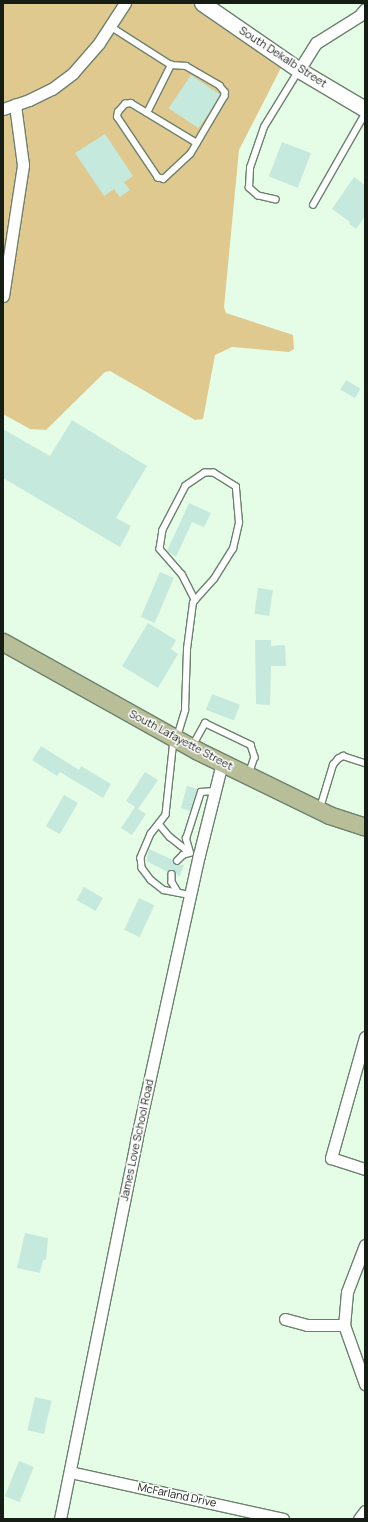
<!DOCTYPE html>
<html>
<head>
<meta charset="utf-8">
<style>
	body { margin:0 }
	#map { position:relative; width:368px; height:1522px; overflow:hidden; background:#e5fde6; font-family:Manrope,sans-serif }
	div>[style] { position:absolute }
	.green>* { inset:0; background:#dfc98f }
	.building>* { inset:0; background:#c6e9de; transform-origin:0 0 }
	.roads { filter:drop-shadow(1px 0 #6c816d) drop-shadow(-1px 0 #6c816d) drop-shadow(0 1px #6c816d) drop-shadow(0 -1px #6c816d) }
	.service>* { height:5.5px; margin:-2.75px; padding:0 2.75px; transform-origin:2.75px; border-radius:2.75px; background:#fff }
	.minor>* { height:11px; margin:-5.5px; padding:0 5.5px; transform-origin:5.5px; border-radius:5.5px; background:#fff }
	.secondary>* { height:15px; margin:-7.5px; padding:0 7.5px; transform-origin:7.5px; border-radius:7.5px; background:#fff }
	.primary>* { height:17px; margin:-8.5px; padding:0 8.5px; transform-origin:8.5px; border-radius:8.5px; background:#b8bf98 }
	span { translate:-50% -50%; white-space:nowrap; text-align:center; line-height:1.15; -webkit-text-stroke:3px #fff; paint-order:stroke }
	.street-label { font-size:11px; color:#151d15 }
	.frame { position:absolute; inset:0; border:4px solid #151d15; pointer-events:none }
</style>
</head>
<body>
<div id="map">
	<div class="green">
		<div style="clip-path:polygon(3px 3px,202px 3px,285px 60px,239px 150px,224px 307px,226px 313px,293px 335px,294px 349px,289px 352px,232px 347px,215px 355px,203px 419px,195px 420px,110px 371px,105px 372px,46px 430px,30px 429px,3px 414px)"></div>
	</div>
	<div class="building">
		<div style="left:191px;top:75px;width:36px;height:40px;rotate:34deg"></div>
		<div style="clip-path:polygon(105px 134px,133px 176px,124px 182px,130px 190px,120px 197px,114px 189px,104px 196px,75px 153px)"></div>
		<div style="left:282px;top:142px;width:31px;height:37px;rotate:21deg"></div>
		<div style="clip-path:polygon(354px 177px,365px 185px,365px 216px,356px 229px,349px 224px,350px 222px,332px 209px)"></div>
		<div style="left:346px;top:380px;width:17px;height:11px;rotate:31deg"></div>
		<div style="clip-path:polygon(72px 420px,147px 466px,116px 518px,131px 526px,120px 547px,3px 478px,3px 429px,50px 456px)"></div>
		<div style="clip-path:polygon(189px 503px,211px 513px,204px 527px,192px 522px,176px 557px,167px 551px)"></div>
		<div style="left:160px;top:572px;width:15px;height:49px;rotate:23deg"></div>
		<div style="left:258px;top:588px;width:15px;height:26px;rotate:8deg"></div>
		<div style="clip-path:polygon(148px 623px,176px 640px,171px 649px,178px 654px,158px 688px,122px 666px)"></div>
		<div style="clip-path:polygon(255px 640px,271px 640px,271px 646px,285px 645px,286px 666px,271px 666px,270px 705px,256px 704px)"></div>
		<div style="left:212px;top:694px;width:30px;height:17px;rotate:21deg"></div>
		<div style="clip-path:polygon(41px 746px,79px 770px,81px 766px,111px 784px,103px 798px,60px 772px,57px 776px,32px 760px)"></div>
		<div style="clip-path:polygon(145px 772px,158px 780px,138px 809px,146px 814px,132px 835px,121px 828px,135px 807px,126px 801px)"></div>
		<div style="clip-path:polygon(187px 786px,198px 789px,190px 811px,181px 808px)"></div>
		<div style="left:64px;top:795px;width:16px;height:36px;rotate:30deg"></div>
		<div style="clip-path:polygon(149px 849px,173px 860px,176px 865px,184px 865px,179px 877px,174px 870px,168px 872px,146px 861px)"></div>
		<div style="left:84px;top:887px;width:22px;height:15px;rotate:30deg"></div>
		<div style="left:139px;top:898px;width:17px;height:35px;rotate:25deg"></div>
		<div style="clip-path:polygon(25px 1233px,48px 1238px,46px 1260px,43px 1260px,40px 1273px,17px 1268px)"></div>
		<div style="left:35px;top:1397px;width:17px;height:34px;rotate:13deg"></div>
		<div style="left:19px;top:1461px;width:16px;height:38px;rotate:22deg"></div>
	</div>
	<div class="roads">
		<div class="service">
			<div style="left:110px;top:26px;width:72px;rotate:32.6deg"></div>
			<div style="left:171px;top:65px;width:15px;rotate:4deg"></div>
			<div style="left:186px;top:66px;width:39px;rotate:30deg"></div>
			<div style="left:220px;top:86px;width:8px;rotate:50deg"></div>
			<div style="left:225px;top:92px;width:4px;rotate:90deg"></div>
			<div style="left:225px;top:96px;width:67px;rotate:120.4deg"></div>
			<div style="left:191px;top:154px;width:37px;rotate:137deg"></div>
			<div style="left:164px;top:179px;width:6px;rotate:-171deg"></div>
			<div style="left:158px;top:178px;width:73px;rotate:-123.9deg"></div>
			<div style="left:117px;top:117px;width:5px;rotate:-79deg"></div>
			<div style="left:118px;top:112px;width:11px;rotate:-49deg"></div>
			<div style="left:125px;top:104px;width:6px;rotate:-9deg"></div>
			<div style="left:131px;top:103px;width:77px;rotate:31.2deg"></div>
			<div style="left:147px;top:113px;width:54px;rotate:-63.4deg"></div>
			<div style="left:276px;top:200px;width:18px;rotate:-167deg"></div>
			<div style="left:258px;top:196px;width:12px;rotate:-138deg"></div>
			<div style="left:249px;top:188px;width:20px;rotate:-87deg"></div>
			<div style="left:250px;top:168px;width:43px;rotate:-71.1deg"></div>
			<div style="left:264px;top:127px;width:67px;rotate:-58.4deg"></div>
			<div style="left:313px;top:205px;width:105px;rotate:-60.3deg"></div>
			<div style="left:177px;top:737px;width:28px;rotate:-73deg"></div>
			<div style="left:185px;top:710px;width:61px;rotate:-88.1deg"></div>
			<div style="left:187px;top:649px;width:46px;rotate:-82.6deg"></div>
			<div style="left:193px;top:603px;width:4px;rotate:-56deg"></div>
			<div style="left:195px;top:600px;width:28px;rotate:-48deg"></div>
			<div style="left:214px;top:579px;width:36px;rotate:-58deg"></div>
			<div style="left:233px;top:549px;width:27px;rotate:-77deg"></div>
			<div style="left:239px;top:523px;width:36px;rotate:-95deg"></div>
			<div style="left:236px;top:487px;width:26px;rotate:-148deg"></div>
			<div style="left:214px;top:473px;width:9px;rotate:180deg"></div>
			<div style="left:205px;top:473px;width:23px;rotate:146deg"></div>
			<div style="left:186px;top:486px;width:50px;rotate:117.6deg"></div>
			<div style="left:163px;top:530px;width:19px;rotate:99deg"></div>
			<div style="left:160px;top:549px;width:33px;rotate:49deg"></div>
			<div style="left:182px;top:574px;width:29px;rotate:63deg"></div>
			<div style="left:174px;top:740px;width:75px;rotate:96.1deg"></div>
			<div style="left:166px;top:815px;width:24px;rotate:128deg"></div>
			<div style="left:151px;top:834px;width:26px;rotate:113deg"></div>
			<div style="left:141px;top:858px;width:10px;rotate:84deg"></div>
			<div style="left:142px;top:868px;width:15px;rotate:53deg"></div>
			<div style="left:151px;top:880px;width:16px;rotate:38deg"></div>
			<div style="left:164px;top:890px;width:26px;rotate:11deg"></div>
			<div style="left:193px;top:745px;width:25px;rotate:-61deg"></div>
			<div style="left:205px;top:723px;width:51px;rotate:25.6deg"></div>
			<div style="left:251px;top:745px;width:13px;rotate:72deg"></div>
			<div style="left:255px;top:757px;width:18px;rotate:109deg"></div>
			<div style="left:320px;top:808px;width:45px;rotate:-73.2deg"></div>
			<div style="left:333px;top:765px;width:8px;rotate:-50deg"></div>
			<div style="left:338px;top:759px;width:6px;rotate:-31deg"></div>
			<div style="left:343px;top:756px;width:23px;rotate:18deg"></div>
			<div style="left:159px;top:824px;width:17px;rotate:50deg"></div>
			<div style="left:170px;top:837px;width:24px;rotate:38deg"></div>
			<div style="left:190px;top:853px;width:15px;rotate:-106deg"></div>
			<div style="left:186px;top:839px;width:49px;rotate:-72.3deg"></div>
			<div style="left:201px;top:792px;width:13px;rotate:-4deg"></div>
			<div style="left:177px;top:861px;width:8px;rotate:-45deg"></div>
			<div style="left:183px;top:855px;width:7px;rotate:-16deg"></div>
			<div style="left:172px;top:874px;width:8px;rotate:90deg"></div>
			<div style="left:172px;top:882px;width:12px;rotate:59deg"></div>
		</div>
		<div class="minor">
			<div style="left:299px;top:70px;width:32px;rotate:-58deg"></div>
			<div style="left:316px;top:43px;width:51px;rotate:-32.1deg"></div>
			<div style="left:359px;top:16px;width:9px;rotate:-49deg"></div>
			<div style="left:3px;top:109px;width:28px;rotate:-19deg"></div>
			<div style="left:29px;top:100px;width:25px;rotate:-26deg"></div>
			<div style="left:52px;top:89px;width:26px;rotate:-37deg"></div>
			<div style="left:73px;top:73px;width:40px;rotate:-49deg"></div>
			<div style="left:99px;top:43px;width:48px;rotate:-57deg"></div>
			<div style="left:3px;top:296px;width:133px;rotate:-81.3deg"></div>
			<div style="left:23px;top:165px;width:61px;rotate:-97.6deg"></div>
			<div style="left:365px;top:1037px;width:126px;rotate:105.7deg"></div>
			<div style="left:331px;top:1158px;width:36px;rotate:18deg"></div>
			<div style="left:365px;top:1245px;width:50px;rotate:111deg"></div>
			<div style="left:347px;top:1292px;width:33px;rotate:95deg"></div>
			<div style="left:344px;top:1325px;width:63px;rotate:70.4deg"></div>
			<div style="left:285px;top:1319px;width:23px;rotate:15deg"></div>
			<div style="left:307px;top:1325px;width:37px"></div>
			<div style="left:70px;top:1472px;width:218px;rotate:12.4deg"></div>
			<div style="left:60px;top:1519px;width:386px;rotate:-78.6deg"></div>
			<div style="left:136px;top:1141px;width:293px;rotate:-77.6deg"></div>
			<div style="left:199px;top:855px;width:95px;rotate:-76deg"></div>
			<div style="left:359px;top:1519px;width:10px;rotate:-53deg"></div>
		</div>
		<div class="secondary">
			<div style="left:202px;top:3px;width:118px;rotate:34.6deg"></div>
			<div style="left:299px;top:70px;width:77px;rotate:30.6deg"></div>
		</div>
		<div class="primary">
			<div style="left:3px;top:642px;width:221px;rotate:29.2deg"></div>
			<div style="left:196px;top:750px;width:148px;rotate:26deg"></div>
			<div style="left:329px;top:815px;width:38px;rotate:18deg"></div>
		</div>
	</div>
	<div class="street-label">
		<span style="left:283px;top:57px;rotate:33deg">South Dekalb Street</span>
		<span style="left:181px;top:740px;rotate:28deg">South Lafayette Street</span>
		<span style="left:137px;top:1140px;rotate:-78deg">James Love School Road</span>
		<span style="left:177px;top:1495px;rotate:12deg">McFarland Drive</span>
	</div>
	<div class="frame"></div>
</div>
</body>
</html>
